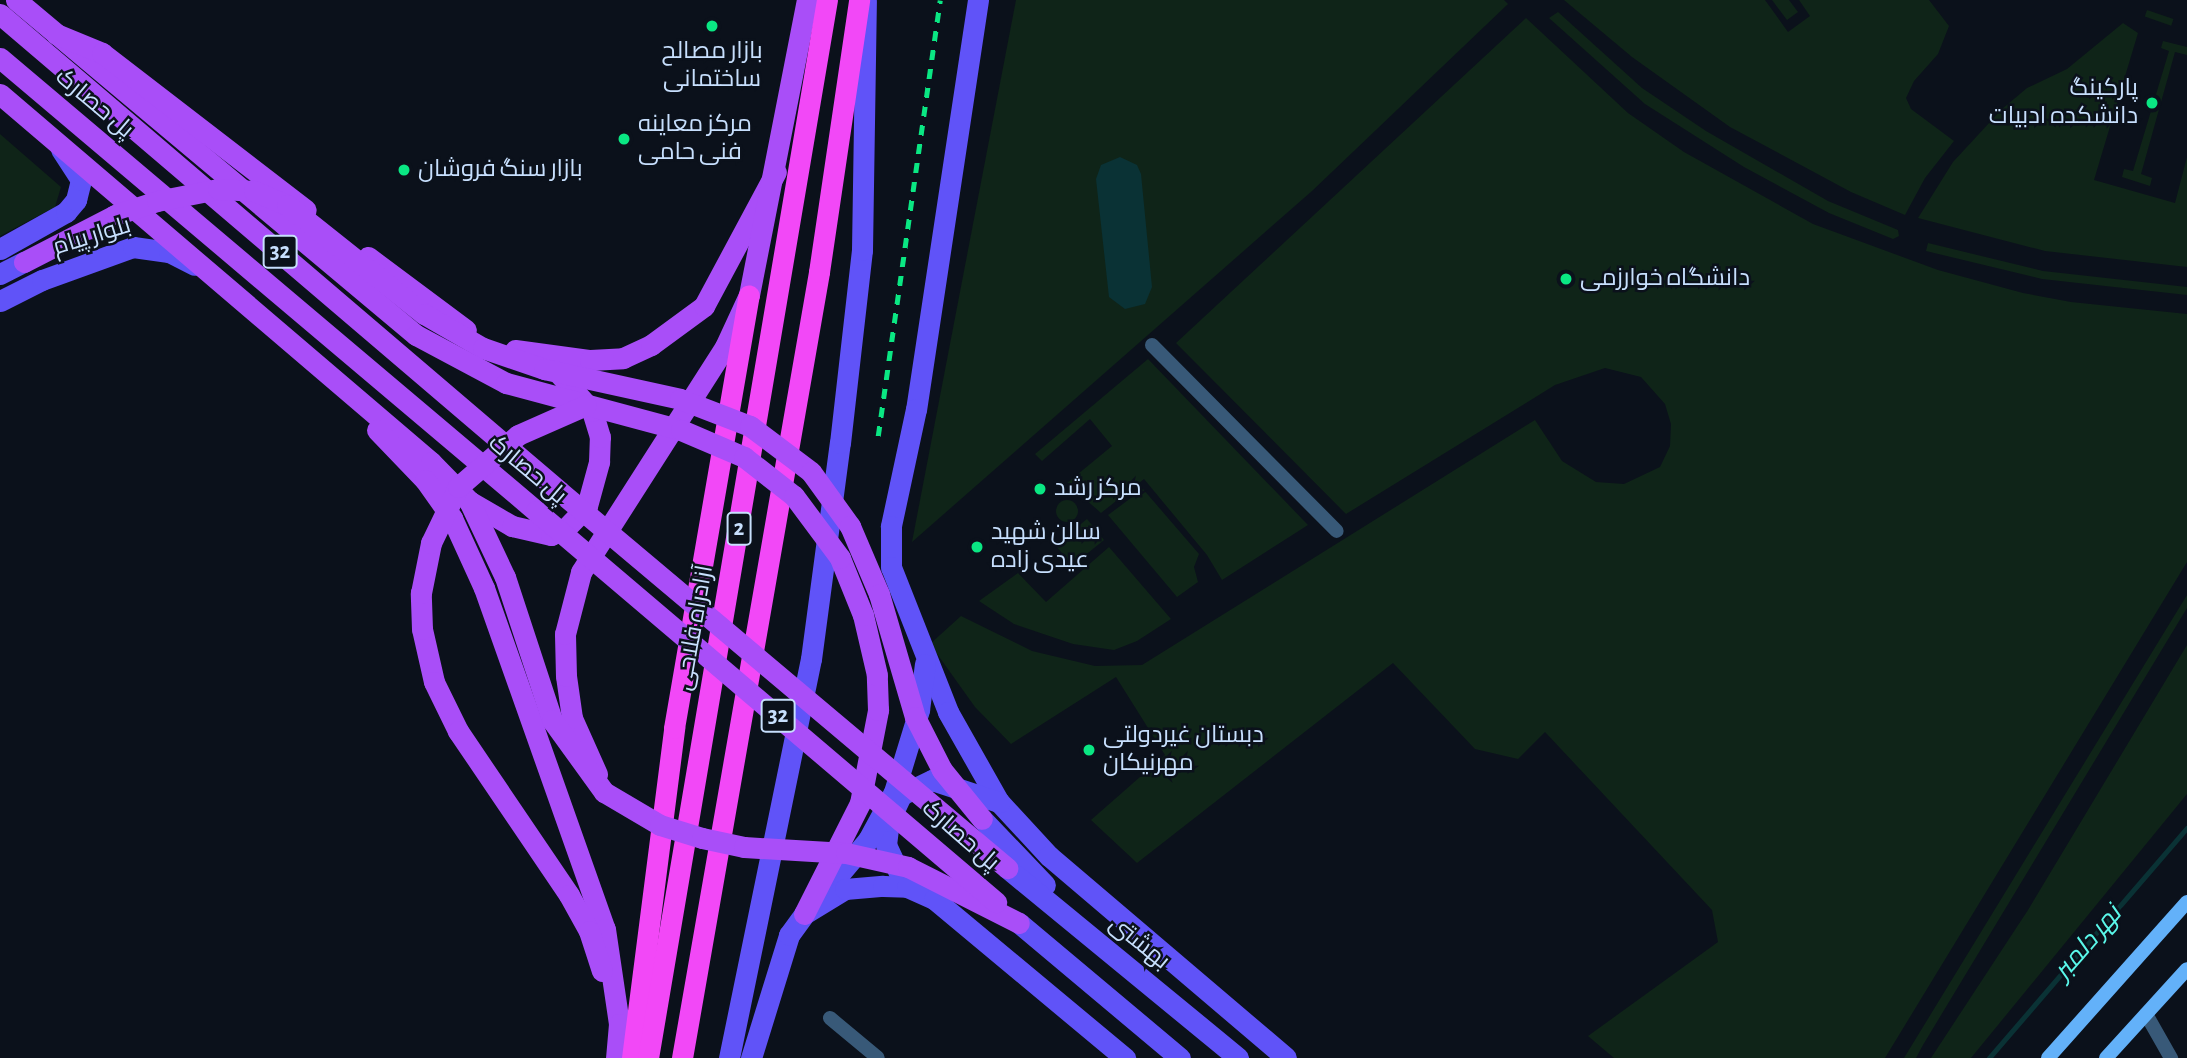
<!DOCTYPE html>
<html>
<head>
<meta charset="utf-8">
<style>
	body { margin:0 }
	#map { position:relative; width:2187px; height:1058px; overflow:hidden; background:#0b111b; font-family:"Alegreya Sans",Cairo,sans-serif }
	div>[style] { position:absolute }
	.green>* { inset:0; background:#0f2418; transform-origin:0 0 }
	.round { border-radius:50% }
	.water>* { inset:0; background:#0a3235 }
	.stream>* { height:4.5px; margin:-2.25px; padding:0 2.25px; transform-origin:2.25px; border-radius:2.25px; background:#0a3235 }
	.minor>* { height:14px; margin:-7px; padding:0 7px; transform-origin:7px; border-radius:7px; background:#385978 }
	.secondary>* { height:14px; margin:-7px; padding:0 7px; transform-origin:7px; border-radius:7px; background:#63b1f9 }
	.primary>* { height:21px; margin:-10.5px; padding:0 10.5px; transform-origin:10.5px; border-radius:10.5px; background:#6053f8 }
	.trunk>* { height:21px; margin:-10.5px; padding:0 10.5px; transform-origin:10.5px; border-radius:10.5px; background:#a94ef8 }
	.motorway>* { height:21px; margin:-10.5px; padding:0 10.5px; transform-origin:10.5px; border-radius:10.5px; background:#f248f7 }
	.rail>* { height:4.5px; margin-top:-2.25px; transform-origin:0; background:repeating-linear-gradient(90deg,#0ae783 0 10px,transparent 0 19px) }
	.trunk-bridge>* { height:21px; margin:-10.5px; padding:0 10.5px; transform-origin:10.5px; border-radius:10.5px; background:#a94ef8 }
	.dots>* { width:19px; height:19px; translate:-50% -50%; box-sizing:border-box; border:4px solid #0b111b; border-radius:50% }
	span { translate:-50% -50%; white-space:nowrap; text-align:center; line-height:1.15; -webkit-text-stroke:5px #0b111b; paint-order:stroke }
	.shield-label span { padding:2px 5px; background:#0b111b; border:2px solid; border-radius:5px; -webkit-text-stroke-width:0 }
	.shield-label { font-size:23px; color:#c7dffd; font-weight:700 }
	.poi-label { font-size:24px; color:#c7dffd }
	.right { translate:-100% -50%; text-align:right }
	.left { translate:0 -50%; text-align:left }
	.street-label { font-size:24px; color:#c7dffd }
	.water-label { font-size:26px; color:#5af8ea; font-style:italic }
</style>
</head>
<body>
<div id="map">
	<div class="green">
		<div style="clip-path:polygon(1016px 0,1504px 0,1508px 4px,1312px 191px,912px 542px)"></div>
		<div style="clip-path:polygon(1564px 0,1765px 0,1788px 32px,1810px 16px,1799px 0,1929px 0,1949px 26px,1938px 54px,1914px 81px,1906px 98px,1911px 109px,1954px 141px,1925px 178px,1905px 215px,1851px 192px,1730px 127px,1632px 57px)"></div>
		<div style="clip-path:polygon(1772px 0,1789px 0,1798px 12px,1787px 20px)"></div>
		<div style="left:2147px;top:10px;width:28px;height:7px;rotate:19deg"></div>
		<div style="clip-path:polygon(1558px 12px,1642px 88px,1706px 131px,1828px 201px,1898px 230px,1899px 236px,1893px 239px,1829px 213px,1744px 167px,1645px 104px,1549px 18px)"></div>
		<div style="clip-path:polygon(1526px 18px,1628px 113px,1684px 152px,1813px 224px,1938px 270px,2023px 293px,2071px 302px,2187px 314px,2187px 562px,1885px 1058px,1614px 1058px,1588px 1036px,1718px 942px,1712px 910px,1545px 732px,1518px 759px,1475px 749px,1393px 663px,1137px 863px,1091px 820px,1165px 755px,1116px 677px,1011px 744px,975px 707px,930px 644px,961px 616px,1032px 651px,1095px 666px,1142px 665px,1535px 420px,1562px 461px,1596px 482px,1624px 484px,1660px 467px,1670px 446px,1671px 424px,1665px 404px,1641px 377px,1605px 368px,1555px 385px,1346px 514px,1176px 343px)"></div>
		<div style="clip-path:polygon(2123px 23px,2138px 33px,2094px 180px,2175px 203px,2187px 157px,2187px 267px,2045px 251px,1918px 218px,1953px 162px,2002px 109px,2027px 88px,2067px 69px)"></div>
		<div style="clip-path:polygon(2163px 41px,2187px 47px,2187px 55px,2175px 52px,2141px 174px,2152px 178px,2150px 186px,2122px 177px,2124px 169px,2133px 171px,2169px 51px,2161px 48px)"></div>
		<div style="clip-path:polygon(0 134px,61px 187px,55px 207px,0 236px)"></div>
		<div style="clip-path:polygon(1928px 243px,2043px 271px,2187px 287px,2187px 295px,2042px 279px,1926px 251px)"></div>
		<div style="clip-path:polygon(1148px 359px,1308px 525px,1222px 580px,1207px 555px,1144px 479px,1101px 513px,1067px 483px,1112px 446px,1090px 419px,1042px 461px,1035px 454px)"></div>
		<div style="clip-path:polygon(1143px 489px,1199px 554px,1194px 567px,1198px 582px,1177px 597px,1108px 515px)"></div>
		<div class="round" style="left:1056px;top:500px;width:22px;height:22px"></div>
		<div style="left:1087px;top:519px;width:27px;height:41px;rotate:51deg"></div>
		<div style="clip-path:polygon(1109px 547px,1171px 619px,1137px 641px,1114px 650px,1073px 644px,1014px 624px,979px 601px,1018px 573px,1046px 602px)"></div>
		<div style="clip-path:polygon(2187px 595px,2187px 608px,1923px 1045px,1916px 1058px,1904px 1058px)"></div>
		<div style="clip-path:polygon(2187px 645px,2187px 794px,1971px 1058px,1931px 1058px,2028px 910px)"></div>
	</div>
	<div class="water">
		<div style="clip-path:polygon(1120px 157px,1137px 165px,1141px 174px,1152px 287px,1145px 304px,1125px 309px,1109px 297px,1096px 179px,1101px 165px)"></div>
	</div>
	<div class="stream">
		<div style="left:1989px;top:1058px;width:303px;rotate:-49.3deg"></div>
	</div>
	<div class="minor">
		<div style="left:1152px;top:345px;width:262px;rotate:45.2deg"></div>
		<div style="left:2146px;top:1014px;width:51px;rotate:60.4deg"></div>
		<div style="left:830px;top:1018px;width:62px;rotate:39.8deg"></div>
	</div>
	<div class="secondary">
		<div style="left:2048px;top:1058px;width:209px;rotate:-48.3deg"></div>
		<div style="left:2106px;top:1058px;width:120px;rotate:-47.7deg"></div>
	</div>
	<div class="primary">
		<div style="left:978px;top:0;width:414px;rotate:98.6deg"></div>
		<div style="left:916px;top:409px;width:120px;rotate:102.1deg"></div>
		<div style="left:891px;top:526px;width:41px;rotate:90deg"></div>
		<div style="left:891px;top:567px;width:156px;rotate:68.5deg"></div>
		<div style="left:948px;top:712px;width:103px;rotate:60.5deg"></div>
		<div style="left:999px;top:802px;width:74px;rotate:47.2deg"></div>
		<div style="left:1049px;top:856px;width:311px;rotate:40.4deg"></div>
		<div style="left:0;top:249px;width:76px;rotate:-29.3deg"></div>
		<div style="left:66px;top:212px;width:16px;rotate:-50deg"></div>
		<div style="left:76px;top:200px;width:21px;rotate:-76deg"></div>
		<div style="left:81px;top:180px;width:37px;rotate:-123deg"></div>
		<div style="left:0;top:274px;width:27px;rotate:-27deg"></div>
		<div style="left:0;top:301px;width:47px;rotate:-26.6deg"></div>
		<div style="left:42px;top:280px;width:97px;rotate:-19.9deg"></div>
		<div style="left:133px;top:247px;width:36px;rotate:8deg"></div>
		<div style="left:169px;top:252px;width:28px;rotate:27deg"></div>
		<div style="left:982px;top:819px;width:91px;rotate:46.3deg"></div>
		<div style="left:1007px;top:868px;width:299px;rotate:39.4deg"></div>
		<div style="left:901px;top:877px;width:35px;rotate:-115deg"></div>
		<div style="left:886px;top:845px;width:24px;rotate:-83deg"></div>
		<div style="left:889px;top:821px;width:29px;rotate:-65deg"></div>
		<div style="left:901px;top:795px;width:34px;rotate:-26deg"></div>
		<div style="left:932px;top:780px;width:71px;rotate:18.2deg"></div>
		<div style="left:820px;top:897px;width:75px;rotate:-49.9deg"></div>
		<div style="left:868px;top:840px;width:55px;rotate:-61.6deg"></div>
		<div style="left:894px;top:792px;width:86px;rotate:-73deg"></div>
		<div style="left:919px;top:710px;width:46px;rotate:-82.6deg"></div>
		<div style="left:1019px;top:923px;width:210px;rotate:40deg"></div>
		<div style="left:729px;top:1058px;width:407px;rotate:-78.4deg"></div>
		<div style="left:811px;top:659px;width:218px;rotate:-82.4deg"></div>
		<div style="left:840px;top:443px;width:194px;rotate:-83.5deg"></div>
		<div style="left:862px;top:250px;width:249px;rotate:-89.1deg"></div>
		<div style="left:751px;top:1058px;width:129px;rotate:-72.8deg"></div>
		<div style="left:789px;top:935px;width:26px;rotate:-54deg"></div>
		<div style="left:804px;top:914px;width:48px;rotate:-31.4deg"></div>
		<div style="left:845px;top:889px;width:38px;rotate:-5deg"></div>
		<div style="left:883px;top:886px;width:24px;rotate:2deg"></div>
		<div style="left:907px;top:887px;width:30px;rotate:24deg"></div>
		<div style="left:934px;top:899px;width:249px;rotate:39.8deg"></div>
	</div>
	<div class="trunk">
		<div style="left:16px;top:0;width:522px;rotate:39.95deg"></div>
		<div style="left:0;top:14px;width:735px;rotate:40.47deg"></div>
		<div style="left:56px;top:34px;width:50px;rotate:22.4deg"></div>
		<div style="left:102px;top:53px;width:257px;rotate:37.6deg"></div>
		<div style="left:0;top:58px;width:702px;rotate:40.2deg"></div>
		<div style="left:0;top:94px;width:567px;rotate:40.49deg"></div>
		<div style="left:431px;top:462px;width:54px;rotate:45.7deg"></div>
		<div style="left:469px;top:501px;width:50px;rotate:30.2deg"></div>
		<div style="left:512px;top:526px;width:40px;rotate:13deg"></div>
		<div style="left:551px;top:535px;width:17px;rotate:-25deg"></div>
		<div style="left:566px;top:528px;width:30px;rotate:-46deg"></div>
		<div style="left:587px;top:506px;width:46px;rotate:-74.7deg"></div>
		<div style="left:599px;top:462px;width:25px;rotate:-88deg"></div>
		<div style="left:600px;top:437px;width:27px;rotate:-107deg"></div>
		<div style="left:592px;top:411px;width:57px;rotate:-131.5deg"></div>
		<div style="left:368px;top:257px;width:122px;rotate:36.7deg"></div>
		<div style="left:515px;top:350px;width:76px;rotate:7.6deg"></div>
		<div style="left:590px;top:360px;width:33px;rotate:-3deg"></div>
		<div style="left:623px;top:358px;width:31px;rotate:-25deg"></div>
		<div style="left:651px;top:345px;width:66px;rotate:-36.3deg"></div>
		<div style="left:704px;top:306px;width:152px;rotate:-61.8deg"></div>
		<div style="left:377px;top:430px;width:69px;rotate:46.2deg"></div>
		<div style="left:425px;top:480px;width:47px;rotate:54.6deg"></div>
		<div style="left:452px;top:518px;width:77px;rotate:65.4deg"></div>
		<div style="left:484px;top:588px;width:362px;rotate:70.5deg"></div>
		<div style="left:605px;top:929px;width:96px;rotate:81.6deg"></div>
		<div style="left:619px;top:1024px;width:34px;rotate:95deg"></div>
		<div style="left:422px;top:629px;width:54px;rotate:77.2deg"></div>
		<div style="left:434px;top:682px;width:55px;rotate:63.9deg"></div>
		<div style="left:458px;top:731px;width:198px;rotate:55.9deg"></div>
		<div style="left:569px;top:895px;width:41px;rotate:60.9deg"></div>
		<div style="left:589px;top:931px;width:42px;rotate:72deg"></div>
		<div style="left:597px;top:774px;width:61px;rotate:-114.1deg"></div>
		<div style="left:572px;top:718px;width:42px;rotate:-98.1deg"></div>
		<div style="left:566px;top:676px;width:42px;rotate:-91.4deg"></div>
		<div style="left:565px;top:634px;width:64px;rotate:-75.5deg"></div>
		<div style="left:581px;top:572px;width:267px;rotate:-57.4deg"></div>
		<div style="left:725px;top:347px;width:57px;rotate:-65.2deg"></div>
		<div style="left:749px;top:295px;width:301px;rotate:-78.9deg"></div>
		<div style="left:804px;top:914px;width:124px;rotate:-63.2deg"></div>
		<div style="left:860px;top:803px;width:95px;rotate:-79deg"></div>
		<div style="left:878px;top:710px;width:35px;rotate:-92deg"></div>
		<div style="left:877px;top:675px;width:62px;rotate:-103.1deg"></div>
		<div style="left:863px;top:615px;width:61px;rotate:-112deg"></div>
	</div>
	<div class="motorway">
		<div style="left:632px;top:1058px;width:333px;rotate:-82.7deg"></div>
		<div style="left:674px;top:728px;width:439px;rotate:-80.2deg"></div>
		<div style="left:648px;top:1058px;width:1073px;rotate:-80.4deg"></div>
		<div style="left:682px;top:1058px;width:798px;rotate:-80.11deg"></div>
		<div style="left:819px;top:272px;width:275px;rotate:-81.6deg"></div>
	</div>
	<div class="rail">
		<div style="left:878px;top:436px;width:440px;rotate:-81.9deg"></div>
	</div>
	<div class="trunk-bridge">
		<div style="left:24px;top:262px;width:102px;rotate:-27.3deg"></div>
		<div style="left:115px;top:215px;width:44px;rotate:-18.4deg"></div>
		<div style="left:157px;top:201px;width:62px;rotate:-11.1deg"></div>
		<div style="left:218px;top:189px;width:36px;rotate:3deg"></div>
		<div style="left:254px;top:191px;width:36px;rotate:23deg"></div>
		<div style="left:287px;top:205px;width:175px;rotate:38.5deg"></div>
		<div style="left:424px;top:314px;width:68px;rotate:30deg"></div>
		<div style="left:483px;top:348px;width:65px;rotate:19deg"></div>
		<div style="left:544px;top:369px;width:139px;rotate:12.4deg"></div>
		<div style="left:680px;top:399px;width:75px;rotate:21.1deg"></div>
		<div style="left:750px;top:426px;width:76px;rotate:37deg"></div>
		<div style="left:811px;top:472px;width:67px;rotate:54.2deg"></div>
		<div style="left:850px;top:526px;width:74px;rotate:66.9deg"></div>
		<div style="left:879px;top:594px;width:128px;rotate:73.7deg"></div>
		<div style="left:915px;top:717px;width:59px;rotate:63deg"></div>
		<div style="left:942px;top:770px;width:63px;rotate:50.8deg"></div>
		<div style="left:416px;top:335px;width:102px;rotate:28.1deg"></div>
		<div style="left:506px;top:383px;width:181px;rotate:15deg"></div>
		<div style="left:681px;top:430px;width:69px;rotate:23.2deg"></div>
		<div style="left:744px;top:457px;width:63px;rotate:38deg"></div>
		<div style="left:794px;top:496px;width:77px;rotate:53.4deg"></div>
		<div style="left:559px;top:491px;width:586px;rotate:40.08deg"></div>
		<div style="left:469px;top:501px;width:84px;rotate:64.7deg"></div>
		<div style="left:505px;top:577px;width:151px;rotate:71.8deg"></div>
		<div style="left:552px;top:720px;width:89px;rotate:54.2deg"></div>
		<div style="left:604px;top:792px;width:65px;rotate:30.5deg"></div>
		<div style="left:660px;top:825px;width:44px;rotate:17.2deg"></div>
		<div style="left:702px;top:838px;width:43px;rotate:12.1deg"></div>
		<div style="left:744px;top:847px;width:102px;rotate:3.4deg"></div>
		<div style="left:846px;top:853px;width:64px;rotate:12.7deg"></div>
		<div style="left:908px;top:867px;width:124px;rotate:26.8deg"></div>
		<div style="left:536px;top:511px;width:604px;rotate:40.36deg"></div>
		<div style="left:422px;top:629px;width:36px;rotate:-92deg"></div>
		<div style="left:421px;top:593px;width:51px;rotate:-78.7deg"></div>
		<div style="left:431px;top:543px;width:62px;rotate:-64.3deg"></div>
		<div style="left:458px;top:487px;width:79px;rotate:-40.9deg"></div>
		<div style="left:518px;top:435px;width:74px;rotate:-23.8deg"></div>
	</div>
	<div class="dots">
		<div style="left:712px;top:26px;background:#0ae783"></div>
		<div style="left:2152px;top:103px;background:#0ae783"></div>
		<div style="left:624px;top:139px;background:#0ae783"></div>
		<div style="left:404px;top:170px;background:#0ae783"></div>
		<div style="left:1566px;top:279px;background:#0ae783"></div>
		<div style="left:1040px;top:489px;background:#0ae783"></div>
		<div style="left:977px;top:547px;background:#0ae783"></div>
		<div style="left:1089px;top:750px;background:#0ae783"></div>
	</div>
	<div class="shield-label">
		<span style="left:280px;top:252px">32</span>
		<span style="left:739px;top:529px">2</span>
		<span style="left:778px;top:716px">32</span>
	</div>
	<div class="poi-label">
		<span style="left:712px;top:66px">بازار مصالح<br>ساختمانی</span>
		<span class="right" style="left:2138px;top:103px">پارکینگ<br>دانشکده ادبیات</span>
		<span class="left" style="left:638px;top:139px">مرکز معاینه<br>فنی حامی</span>
		<span class="left" style="left:418px;top:170px">بازار سنگ فروشان</span>
		<span class="left" style="left:1580px;top:279px">دانشگاه خوارزمی</span>
		<span class="left" style="left:1054px;top:489px">مرکز رشد</span>
		<span class="left" style="left:991px;top:547px">سالن شهید<br>عیدی زاده</span>
		<span class="left" style="left:1103px;top:750px">دبستان غیردولتی<br>مهرنیکان</span>
	</div>
	<div class="street-label">
		<span style="left:94px;top:104px;rotate:40deg">پل حصارک</span>
		<span style="left:92px;top:237px;rotate:-17deg">بلوار پیام</span>
		<span style="left:527px;top:470px;rotate:40deg">پل حصارک</span>
		<span style="left:695px;top:628px;rotate:-80deg">آزادراه فلاحی</span>
		<span style="left:960px;top:836px;rotate:41deg">پل حصارک</span>
		<span style="left:1139px;top:943px;rotate:39deg">بهشتى</span>
	</div>
	<div class="water-label">
		<span style="left:2088px;top:943px;rotate:-49deg">نهر دلمبر</span>
	</div>
</div>
</body>
</html>
